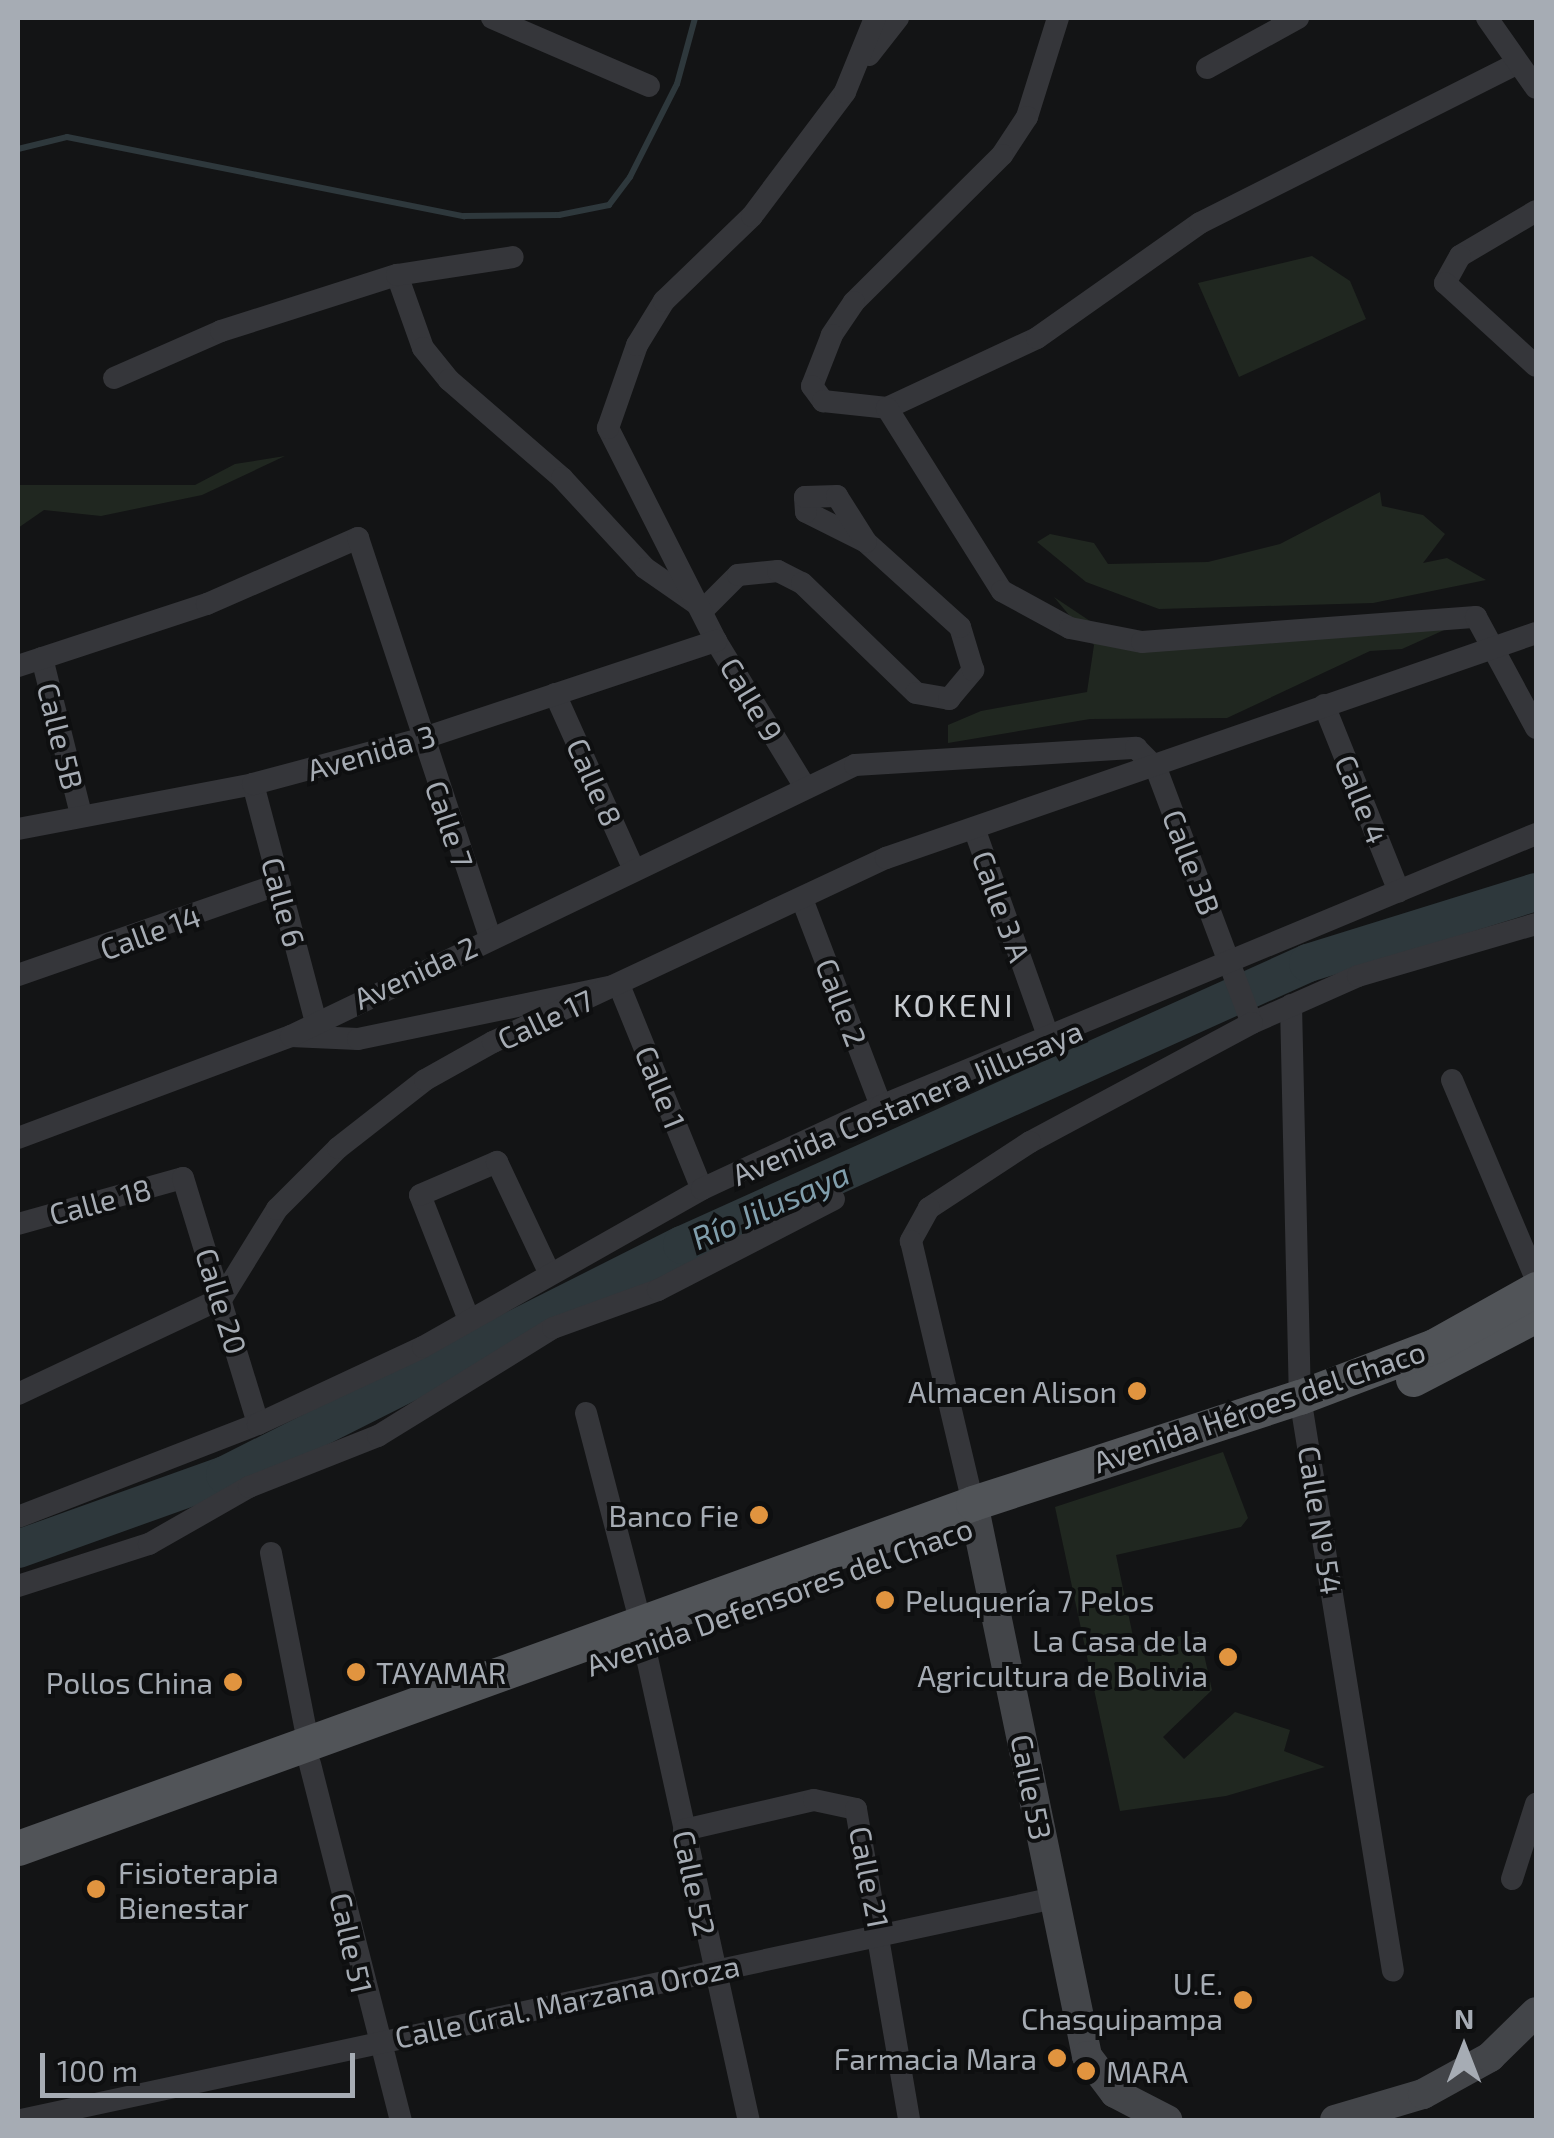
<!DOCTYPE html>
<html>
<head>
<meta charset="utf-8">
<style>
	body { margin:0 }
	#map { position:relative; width:1554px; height:2138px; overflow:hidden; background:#131415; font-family:"Exo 2",sans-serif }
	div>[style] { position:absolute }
	.green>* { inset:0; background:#202720 }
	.stream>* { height:6px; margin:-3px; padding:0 3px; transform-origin:3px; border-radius:3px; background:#2e383c }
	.river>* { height:38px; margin:-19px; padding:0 19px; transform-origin:19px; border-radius:19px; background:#2e383c }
	.street>* { height:22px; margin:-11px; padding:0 11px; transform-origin:11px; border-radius:11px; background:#35363a }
	.secondary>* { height:30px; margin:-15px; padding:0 15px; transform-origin:15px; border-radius:15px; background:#434549 }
	.primary>* { height:35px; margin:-17.5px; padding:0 17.5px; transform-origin:17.5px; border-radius:17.5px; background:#515458 }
	.dots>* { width:28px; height:28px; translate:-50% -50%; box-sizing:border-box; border:5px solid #0e0f10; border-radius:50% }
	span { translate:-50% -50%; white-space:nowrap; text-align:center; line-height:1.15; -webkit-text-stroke:8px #0e0f10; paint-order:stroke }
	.street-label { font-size:30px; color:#a6acb4 }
	.poi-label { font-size:30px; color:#a6acb4 }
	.right { translate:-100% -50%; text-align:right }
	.left { translate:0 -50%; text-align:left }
	.neighbourhood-label { font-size:32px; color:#c7cbd0; letter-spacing:2.5px }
	.water-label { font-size:32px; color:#809eac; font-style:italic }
	.frame { position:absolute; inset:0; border:20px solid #a6acb4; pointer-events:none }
	.north { position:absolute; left:1414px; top:1998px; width:100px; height:100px; -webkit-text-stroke:8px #0e0f10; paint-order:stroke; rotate:0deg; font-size:28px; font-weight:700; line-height:40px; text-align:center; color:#a6acb4 }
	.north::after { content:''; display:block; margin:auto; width:35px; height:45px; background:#a6acb4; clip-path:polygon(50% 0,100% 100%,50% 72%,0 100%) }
	.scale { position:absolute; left:40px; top:2053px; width:315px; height:45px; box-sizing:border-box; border:5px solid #a6acb4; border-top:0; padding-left:12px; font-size:30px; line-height:35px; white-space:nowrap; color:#a6acb4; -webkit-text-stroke:8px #0e0f10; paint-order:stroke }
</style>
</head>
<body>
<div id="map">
	<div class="green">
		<div style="clip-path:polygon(1312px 256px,1350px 281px,1366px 319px,1239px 377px,1198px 283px)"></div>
		<div style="clip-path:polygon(285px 456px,202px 495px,101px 516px,44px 510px,18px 528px,18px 485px,195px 485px,235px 464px)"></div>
		<div style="clip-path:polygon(1380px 492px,1382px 506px,1423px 515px,1445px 534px,1423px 563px,1447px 558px,1486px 580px,1373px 603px,1159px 609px,1086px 582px,1037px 542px,1050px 534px,1094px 543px,1108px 564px,1208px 562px,1280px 544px)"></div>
		<div style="clip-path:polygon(1054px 597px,1102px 629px,1218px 638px,1462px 622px,1402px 649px,1370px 651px,1227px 718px,1090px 719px,948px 743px,948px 725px,981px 711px,1087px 692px,1094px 645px)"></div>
		<div style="clip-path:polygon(1223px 1452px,1248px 1518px,1241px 1527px,1116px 1555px,1135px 1646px,1199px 1632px,1212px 1690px,1163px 1737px,1184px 1759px,1235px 1712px,1290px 1730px,1284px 1751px,1325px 1767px,1226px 1796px,1120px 1811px,1055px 1507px)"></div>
	</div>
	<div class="stream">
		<div style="left:18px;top:149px;width:50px;rotate:-13.8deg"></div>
		<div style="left:67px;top:137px;width:405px;rotate:11.3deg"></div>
		<div style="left:464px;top:216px;width:95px;rotate:-0.6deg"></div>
		<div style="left:559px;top:215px;width:51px;rotate:-11.3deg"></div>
		<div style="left:609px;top:205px;width:35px;rotate:-53deg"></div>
		<div style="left:630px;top:177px;width:104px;rotate:-63.2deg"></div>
		<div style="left:677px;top:84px;width:68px;rotate:-74.7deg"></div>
	</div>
	<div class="river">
		<div style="left:18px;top:1549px;width:220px;rotate:-19.7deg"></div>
		<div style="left:225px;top:1475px;width:512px;rotate:-26.72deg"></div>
		<div style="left:682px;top:1245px;width:687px;rotate:-24.25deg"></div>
		<div style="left:1308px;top:963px;width:239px;rotate:-17.3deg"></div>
	</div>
	<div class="street">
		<div style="left:492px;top:18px;width:171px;rotate:23.4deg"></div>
		<div style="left:1058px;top:18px;width:104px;rotate:107.4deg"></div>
		<div style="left:1027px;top:117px;width:45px;rotate:123.3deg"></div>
		<div style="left:1002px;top:155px;width:209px;rotate:135.2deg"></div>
		<div style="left:854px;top:302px;width:40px;rotate:124deg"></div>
		<div style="left:832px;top:335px;width:55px;rotate:111.4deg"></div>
		<div style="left:812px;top:386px;width:19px;rotate:54deg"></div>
		<div style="left:823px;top:401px;width:64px;rotate:6.2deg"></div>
		<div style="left:887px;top:408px;width:166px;rotate:-25deg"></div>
		<div style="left:1037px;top:338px;width:199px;rotate:-35.2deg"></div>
		<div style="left:1200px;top:223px;width:354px;rotate:-26.7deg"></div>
		<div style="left:1487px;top:18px;width:85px;rotate:55deg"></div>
		<div style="left:869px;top:55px;width:47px;rotate:-51.9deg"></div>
		<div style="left:1207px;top:68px;width:104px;rotate:-28.8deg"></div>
		<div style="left:1536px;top:211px;width:88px;rotate:149.4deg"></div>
		<div style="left:1460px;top:256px;width:31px;rotate:119deg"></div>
		<div style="left:1445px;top:283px;width:123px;rotate:42.4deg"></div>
		<div style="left:397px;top:275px;width:77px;rotate:70.4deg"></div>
		<div style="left:423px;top:348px;width:41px;rotate:50.9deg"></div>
		<div style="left:449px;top:380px;width:150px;rotate:40.9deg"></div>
		<div style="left:562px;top:478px;width:122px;rotate:47.3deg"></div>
		<div style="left:645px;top:568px;width:63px;rotate:34.7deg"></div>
		<div style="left:114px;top:378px;width:117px;rotate:-23.7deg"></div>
		<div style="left:221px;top:331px;width:185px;rotate:-17.7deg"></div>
		<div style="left:397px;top:275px;width:117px;rotate:-8.8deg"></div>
		<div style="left:887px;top:408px;width:216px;rotate:57.9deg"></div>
		<div style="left:1002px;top:591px;width:77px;rotate:28.6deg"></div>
		<div style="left:1070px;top:628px;width:73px;rotate:11deg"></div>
		<div style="left:1142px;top:642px;width:335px;rotate:-4.3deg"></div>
		<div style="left:1476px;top:617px;width:126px;rotate:61.6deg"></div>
		<div style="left:704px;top:609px;width:48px;rotate:-45deg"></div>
		<div style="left:738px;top:575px;width:40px;rotate:-5.7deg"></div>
		<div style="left:778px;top:571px;width:27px;rotate:27deg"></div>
		<div style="left:802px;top:583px;width:158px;rotate:44deg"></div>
		<div style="left:916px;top:693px;width:34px;rotate:10deg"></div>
		<div style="left:949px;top:699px;width:38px;rotate:-50deg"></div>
		<div style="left:973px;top:670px;width:45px;rotate:-106.8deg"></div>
		<div style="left:960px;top:627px;width:127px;rotate:-137.9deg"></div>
		<div style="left:866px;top:542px;width:67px;rotate:-153.4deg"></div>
		<div style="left:806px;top:512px;width:15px;rotate:-94deg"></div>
		<div style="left:805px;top:497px;width:32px;rotate:-2deg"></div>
		<div style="left:837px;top:496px;width:54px;rotate:57.8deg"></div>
		<div style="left:42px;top:658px;width:162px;rotate:76deg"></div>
		<div style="left:18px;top:666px;width:199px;rotate:-18.2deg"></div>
		<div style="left:207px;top:604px;width:165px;rotate:-23.6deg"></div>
		<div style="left:358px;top:538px;width:420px;rotate:71.7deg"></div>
		<div style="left:555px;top:694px;width:193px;rotate:65.8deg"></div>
		<div style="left:1324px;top:705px;width:201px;rotate:68.1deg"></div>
		<div style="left:253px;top:784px;width:243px;rotate:75.2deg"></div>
		<div style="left:805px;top:787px;width:171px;rotate:-121.4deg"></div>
		<div style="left:716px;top:641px;width:239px;rotate:-116.9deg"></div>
		<div style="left:608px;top:428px;width:88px;rotate:-70.7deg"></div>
		<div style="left:637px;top:345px;width:52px;rotate:-58.5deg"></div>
		<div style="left:664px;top:301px;width:122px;rotate:-44deg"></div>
		<div style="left:752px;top:216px;width:155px;rotate:-53.1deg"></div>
		<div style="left:845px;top:92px;width:80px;rotate:-67.9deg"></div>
		<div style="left:974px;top:828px;width:226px;rotate:70.4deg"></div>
		<div style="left:18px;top:829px;width:239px;rotate:-10.8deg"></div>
		<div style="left:253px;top:784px;width:174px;rotate:-15deg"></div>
		<div style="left:421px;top:739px;width:311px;rotate:-18.4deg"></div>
		<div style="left:802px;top:899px;width:222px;rotate:69.1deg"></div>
		<div style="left:18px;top:975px;width:277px;rotate:-19.2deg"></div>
		<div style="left:1291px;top:1005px;width:392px;rotate:88.7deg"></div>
		<div style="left:1300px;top:1397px;width:581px;rotate:80.8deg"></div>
		<div style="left:1252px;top:1023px;width:116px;rotate:-23.9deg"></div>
		<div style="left:1358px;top:976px;width:185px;rotate:-16.3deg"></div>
		<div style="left:291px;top:1036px;width:67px;rotate:2.6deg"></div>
		<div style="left:358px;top:1039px;width:267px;rotate:-11.7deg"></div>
		<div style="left:619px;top:985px;width:220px;rotate:67.9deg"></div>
		<div style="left:1452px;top:1080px;width:216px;rotate:67.1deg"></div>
		<div style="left:18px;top:1138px;width:291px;rotate:-20.5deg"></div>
		<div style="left:291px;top:1036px;width:626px;rotate:-25.66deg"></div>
		<div style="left:855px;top:765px;width:282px;rotate:-3.5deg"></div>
		<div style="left:1136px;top:748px;width:28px;rotate:45deg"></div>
		<div style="left:1156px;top:768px;width:272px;rotate:69.4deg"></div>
		<div style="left:1252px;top:1023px;width:252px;rotate:151.8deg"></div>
		<div style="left:1030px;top:1142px;width:121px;rotate:146.8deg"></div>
		<div style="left:929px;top:1208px;width:38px;rotate:119deg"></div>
		<div style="left:911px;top:1241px;width:269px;rotate:76.7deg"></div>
		<div style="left:18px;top:1224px;width:171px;rotate:-15.6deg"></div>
		<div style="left:183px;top:1178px;width:257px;rotate:73deg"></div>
		<div style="left:469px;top:1320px;width:134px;rotate:-111.4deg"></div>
		<div style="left:420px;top:1195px;width:84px;rotate:-23.2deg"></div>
		<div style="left:497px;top:1162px;width:124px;rotate:64.7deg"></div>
		<div style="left:18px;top:1394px;width:225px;rotate:-25.2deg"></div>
		<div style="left:222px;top:1298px;width:105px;rotate:-58.3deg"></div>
		<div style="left:277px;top:1209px;width:86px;rotate:-45deg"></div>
		<div style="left:338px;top:1148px;width:110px;rotate:-38deg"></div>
		<div style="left:425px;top:1080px;width:78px;rotate:-29.2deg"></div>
		<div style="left:493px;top:1042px;width:434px;rotate:-25.1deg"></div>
		<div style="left:886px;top:858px;width:688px;rotate:-19.09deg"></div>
		<div style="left:586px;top:1413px;width:215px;rotate:75.4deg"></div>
		<div style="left:18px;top:1517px;width:257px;rotate:-21.2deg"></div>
		<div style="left:258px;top:1424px;width:182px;rotate:-25deg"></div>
		<div style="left:423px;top:1347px;width:321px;rotate:-29.5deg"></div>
		<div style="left:702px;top:1189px;width:197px;rotate:-24.9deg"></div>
		<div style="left:881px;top:1106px;width:709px;rotate:-22.55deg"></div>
		<div style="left:271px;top:1553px;width:192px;rotate:78.9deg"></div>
		<div style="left:18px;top:1586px;width:138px;rotate:-17.8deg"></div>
		<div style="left:149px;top:1544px;width:115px;rotate:-29.7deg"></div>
		<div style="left:249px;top:1487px;width:139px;rotate:-21.6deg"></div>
		<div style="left:378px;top:1436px;width:206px;rotate:-31.7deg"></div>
		<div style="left:553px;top:1328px;width:112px;rotate:-19.9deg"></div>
		<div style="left:658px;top:1290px;width:198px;rotate:-27.3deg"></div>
		<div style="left:644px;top:1644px;width:487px;rotate:77.6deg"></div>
		<div style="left:310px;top:1764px;width:367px;rotate:75.7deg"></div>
		<div style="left:684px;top:1830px;width:133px;rotate:-13deg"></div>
		<div style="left:814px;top:1800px;width:43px;rotate:12.1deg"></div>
		<div style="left:856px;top:1809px;width:315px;rotate:80.3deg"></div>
		<div style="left:1512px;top:1879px;width:79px;rotate:-72.3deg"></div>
		<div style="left:21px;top:2120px;width:1058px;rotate:-12.12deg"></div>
	</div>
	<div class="secondary">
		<div style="left:973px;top:1503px;width:565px;rotate:78.35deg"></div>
		<div style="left:1087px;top:2056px;width:46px;rotate:52.9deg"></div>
		<div style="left:1115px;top:2093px;width:59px;rotate:27.4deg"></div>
		<div style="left:1335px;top:2120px;width:92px;rotate:-16.5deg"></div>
		<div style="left:1423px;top:2094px;width:77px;rotate:-28.9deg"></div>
		<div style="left:1490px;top:2057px;width:64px;rotate:-44.4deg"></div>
	</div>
	<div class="primary">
		<div style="left:1413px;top:1379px;width:139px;rotate:-27.5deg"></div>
		<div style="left:18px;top:1848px;width:1015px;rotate:-19.86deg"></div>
		<div style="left:973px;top:1503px;width:344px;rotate:-18deg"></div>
		<div style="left:1300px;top:1397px;width:143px;rotate:-20.8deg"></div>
		<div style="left:1434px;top:1346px;width:117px;rotate:-29.2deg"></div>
	</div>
	<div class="dots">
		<div style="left:1137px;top:1391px;background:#e1943f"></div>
		<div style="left:759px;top:1515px;background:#e1943f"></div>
		<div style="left:885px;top:1600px;background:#e1943f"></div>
		<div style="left:1228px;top:1657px;background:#e1943f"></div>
		<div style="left:356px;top:1672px;background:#e1943f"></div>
		<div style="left:233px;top:1682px;background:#e1943f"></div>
		<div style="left:96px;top:1889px;background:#e1943f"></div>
		<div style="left:1243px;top:2000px;background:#e1943f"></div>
		<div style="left:1057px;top:2058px;background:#e1943f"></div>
		<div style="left:1086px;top:2071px;background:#e1943f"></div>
	</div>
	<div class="street-label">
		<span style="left:752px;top:699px;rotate:59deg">Calle 9</span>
		<span style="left:61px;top:736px;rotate:76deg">Calle 5B</span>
		<span style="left:371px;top:752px;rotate:-16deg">Avenida 3</span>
		<span style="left:595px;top:782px;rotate:66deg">Calle 8</span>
		<span style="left:1362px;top:799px;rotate:68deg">Calle 4</span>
		<span style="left:450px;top:824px;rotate:71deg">Calle 7</span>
		<span style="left:1192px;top:862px;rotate:69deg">Calle 3B</span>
		<span style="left:284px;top:902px;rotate:75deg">Calle 6</span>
		<span style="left:1002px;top:906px;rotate:70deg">Calle 3 A</span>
		<span style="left:150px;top:932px;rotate:-20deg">Calle 14</span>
		<span style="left:415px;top:972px;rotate:-25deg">Avenida 2</span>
		<span style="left:842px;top:1002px;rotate:69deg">Calle 2</span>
		<span style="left:545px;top:1019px;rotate:-25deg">Calle 17</span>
		<span style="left:661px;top:1087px;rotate:68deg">Calle 1</span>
		<span style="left:907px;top:1102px;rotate:-23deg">Avenida Costanera Jillusaya</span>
		<span style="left:100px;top:1201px;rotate:-15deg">Calle 18</span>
		<span style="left:222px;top:1301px;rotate:73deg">Calle 20</span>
		<span style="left:1259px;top:1406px;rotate:-19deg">Avenida Héroes del Chaco</span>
		<span style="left:1321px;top:1520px;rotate:81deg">Calle Nº 54</span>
		<span style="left:779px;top:1596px;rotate:-20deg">Avenida Defensores del Chaco</span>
		<span style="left:1032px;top:1787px;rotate:79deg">Calle 53</span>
		<span style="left:870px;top:1877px;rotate:79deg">Calle 21</span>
		<span style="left:695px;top:1883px;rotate:78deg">Calle 52</span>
		<span style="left:352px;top:1943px;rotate:77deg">Calle 51</span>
		<span style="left:567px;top:2001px;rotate:-12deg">Calle Gral. Marzana Oroza</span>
	</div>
	<div class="poi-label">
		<span class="right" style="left:1117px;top:1391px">Almacen Alison</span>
		<span class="right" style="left:739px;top:1515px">Banco Fie</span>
		<span class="left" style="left:905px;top:1600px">Peluquería 7 Pelos</span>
		<span class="right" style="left:1208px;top:1657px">La Casa de la<br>Agricultura de Bolivia</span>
		<span class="left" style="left:376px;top:1672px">TAYAMAR</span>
		<span class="right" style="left:213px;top:1682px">Pollos China</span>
		<span class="left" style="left:118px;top:1889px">Fisioterapia<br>Bienestar</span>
		<span class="right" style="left:1223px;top:2000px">U.E.<br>Chasquipampa</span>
		<span class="right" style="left:1037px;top:2058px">Farmacia Mara</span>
		<span class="left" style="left:1106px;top:2071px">MARA</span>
	</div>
	<div class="neighbourhood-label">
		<span style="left:954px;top:1004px">KOKENI</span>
	</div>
	<div class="water-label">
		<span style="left:770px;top:1205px;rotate:-24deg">Río Jilusaya</span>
	</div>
	<div class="frame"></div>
	<div class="north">N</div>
	<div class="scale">100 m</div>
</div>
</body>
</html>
